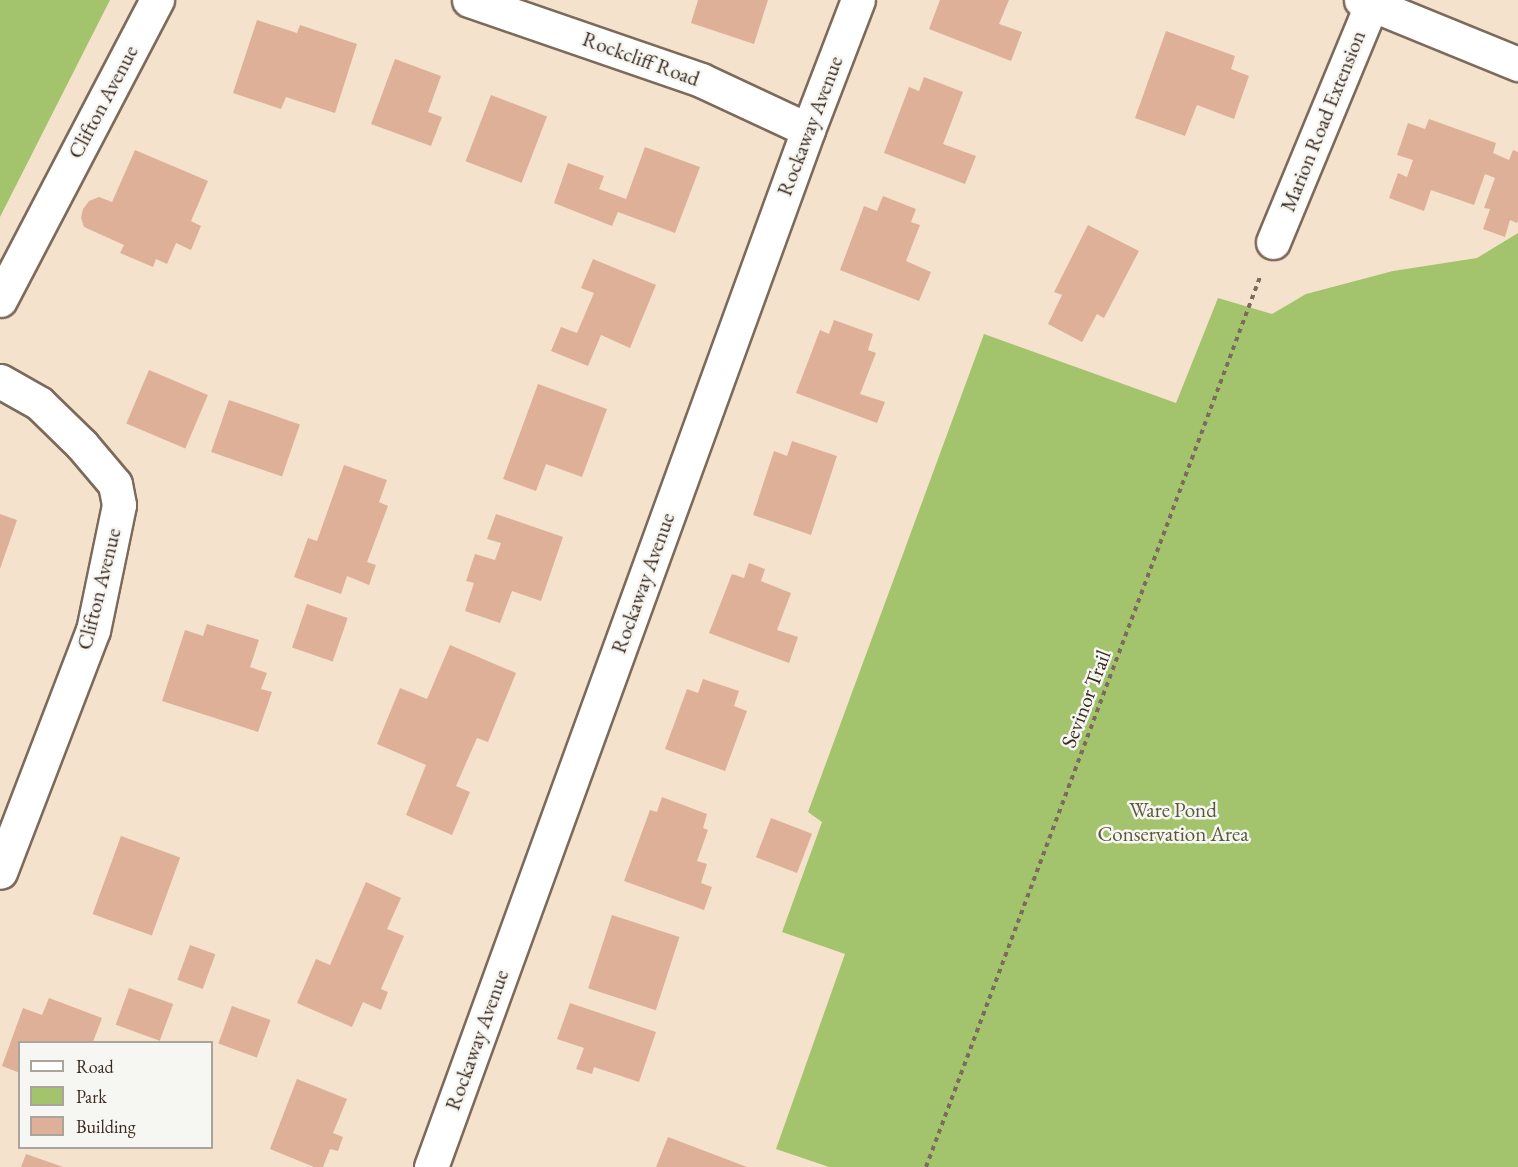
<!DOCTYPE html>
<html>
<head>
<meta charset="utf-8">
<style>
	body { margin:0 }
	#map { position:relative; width:1518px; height:1167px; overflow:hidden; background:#f5e2cc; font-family:"EB Garamond",serif }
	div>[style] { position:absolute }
	.green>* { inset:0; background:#a3c46d }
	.building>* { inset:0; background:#deb097; transform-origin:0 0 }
	.path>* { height:4px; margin-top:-2px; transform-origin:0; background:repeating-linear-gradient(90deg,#7c6a5b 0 4.5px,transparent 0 9px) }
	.roads { filter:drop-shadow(2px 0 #7c6a5b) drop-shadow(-2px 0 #7c6a5b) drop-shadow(0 2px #7c6a5b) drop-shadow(0 -2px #7c6a5b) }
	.minor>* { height:33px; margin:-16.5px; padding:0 16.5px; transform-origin:16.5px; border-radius:16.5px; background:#fff }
	.tertiary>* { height:33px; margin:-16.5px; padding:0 16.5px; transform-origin:16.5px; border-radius:16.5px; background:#fff }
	span { translate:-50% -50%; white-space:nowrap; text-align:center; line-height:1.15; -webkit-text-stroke:5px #f6f6f2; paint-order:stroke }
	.street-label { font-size:21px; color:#3b2a1e }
	.park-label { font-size:21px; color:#5a5836 }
	.legend { position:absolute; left:18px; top:1041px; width:195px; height:108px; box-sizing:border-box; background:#f6f6f2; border:2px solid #aba49d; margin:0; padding:8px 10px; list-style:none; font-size:18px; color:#3b2a1e }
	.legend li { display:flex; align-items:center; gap:12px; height:30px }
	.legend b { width:30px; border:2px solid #aba49d }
</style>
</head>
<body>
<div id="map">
	<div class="green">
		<div style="clip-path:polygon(0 0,110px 0,0 217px)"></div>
		<div style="clip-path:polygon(1518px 233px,1518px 1167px,829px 1167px,776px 1149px,845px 954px,782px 932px,822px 822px,808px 812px,984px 334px,1176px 403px,1218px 298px,1272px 314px,1306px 294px,1393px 271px,1477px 258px)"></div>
	</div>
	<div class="building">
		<div style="clip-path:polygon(698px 0,768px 0,754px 44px,691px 23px)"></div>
		<div style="clip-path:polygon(940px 0,1009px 0,999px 24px,1022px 32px,1011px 61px,929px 29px)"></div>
		<div style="clip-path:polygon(257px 20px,297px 33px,300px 25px,357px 44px,335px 113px,286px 97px,281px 109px,233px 93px)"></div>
		<div style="clip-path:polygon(1166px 31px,1235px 56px,1231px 69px,1249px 76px,1234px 119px,1197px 105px,1185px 136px,1135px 118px)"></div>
		<div style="clip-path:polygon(395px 59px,441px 76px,428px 112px,442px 117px,431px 146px,371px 124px)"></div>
		<div style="clip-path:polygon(924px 77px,963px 92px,943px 144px,976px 156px,965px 184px,884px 153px,909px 87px,919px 91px)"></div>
		<div style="left:491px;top:95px;width:60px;height:71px;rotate:21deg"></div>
		<div style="clip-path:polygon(1429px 119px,1496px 143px,1493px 153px,1509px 160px,1513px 150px,1518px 152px,1518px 221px,1517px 223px,1510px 220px,1505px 237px,1483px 229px,1490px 209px,1484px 208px,1495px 178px,1485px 174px,1474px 205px,1431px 190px,1424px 211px,1389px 198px,1398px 173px,1407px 177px,1413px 160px,1397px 155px,1408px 123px,1425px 129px)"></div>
		<div style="clip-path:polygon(645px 147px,700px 167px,675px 233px,618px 212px,612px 226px,554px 203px,568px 163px,604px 176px,599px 189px,626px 199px)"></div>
		<div style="clip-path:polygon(135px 150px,208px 181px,191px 221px,201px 226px,191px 250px,176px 243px,167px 264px,156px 259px,153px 267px,120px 253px,124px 245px,84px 227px,81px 218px,83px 209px,89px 201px,99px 197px,112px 202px)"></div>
		<div style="clip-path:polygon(883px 196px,916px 209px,911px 222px,920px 225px,906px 261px,931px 272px,919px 301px,840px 270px,864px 206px,877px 211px)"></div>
		<div style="clip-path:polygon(1088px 225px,1139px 251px,1104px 318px,1097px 314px,1082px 342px,1048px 324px,1062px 295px,1054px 292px)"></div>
		<div style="clip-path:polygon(593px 259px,656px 285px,630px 348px,601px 335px,588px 366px,551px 351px,561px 327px,577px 333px,594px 293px,581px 288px)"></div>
		<div style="clip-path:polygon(834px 320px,873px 334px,868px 350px,876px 353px,860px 394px,885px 402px,877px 423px,796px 393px,820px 330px,829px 334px)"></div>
		<div style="left:149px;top:370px;width:64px;height:58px;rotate:23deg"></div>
		<div style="clip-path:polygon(538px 384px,607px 409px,582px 477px,546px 464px,536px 491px,503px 479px)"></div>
		<div style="left:229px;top:400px;width:75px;height:55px;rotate:19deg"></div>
		<div style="clip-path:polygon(792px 441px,837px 456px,811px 535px,753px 515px,774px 451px,787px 456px)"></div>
		<div style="clip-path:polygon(344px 465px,387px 480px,379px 502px,388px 506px,367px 562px,376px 565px,369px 585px,347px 576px,341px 594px,294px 577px,308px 538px,317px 541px)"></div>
		<div style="clip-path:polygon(0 514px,17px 520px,0 569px)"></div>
		<div style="clip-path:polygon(496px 514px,563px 537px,541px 601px,512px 591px,500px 623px,465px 611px,474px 583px,466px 581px,475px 554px,495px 560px,501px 543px,487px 539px)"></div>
		<div style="clip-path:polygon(749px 563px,765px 569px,761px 581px,791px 593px,777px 630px,798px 637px,789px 663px,709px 633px,732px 574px,744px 578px)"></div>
		<div style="left:307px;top:604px;width:43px;height:46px;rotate:19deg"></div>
		<div style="clip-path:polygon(207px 624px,259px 640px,250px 667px,267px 673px,261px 689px,272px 692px,258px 732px,162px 701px,185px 630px,203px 636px)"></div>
		<div style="clip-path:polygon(450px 645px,516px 673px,488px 742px,477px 738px,456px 786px,470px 792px,452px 835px,406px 815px,426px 765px,377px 744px,400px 688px,427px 699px)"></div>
		<div style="clip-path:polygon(703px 679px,739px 691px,734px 706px,747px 711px,725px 771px,665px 749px,687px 689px,698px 693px)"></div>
		<div style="clip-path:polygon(662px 797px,707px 814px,703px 828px,708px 830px,697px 861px,707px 864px,701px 883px,712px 887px,704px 910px,624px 881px,650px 810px,657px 812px)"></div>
		<div style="left:771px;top:818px;width:44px;height:42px;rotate:21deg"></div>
		<div style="left:121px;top:836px;width:63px;height:83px;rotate:20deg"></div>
		<div style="clip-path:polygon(366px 882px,401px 898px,387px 929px,404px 936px,381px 989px,388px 992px,381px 1010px,363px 1002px,352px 1027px,297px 1003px,316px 959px,330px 965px)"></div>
		<div style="left:612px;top:915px;width:71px;height:77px;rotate:18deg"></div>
		<div style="left:190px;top:945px;width:27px;height:37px;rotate:20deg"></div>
		<div style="left:129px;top:988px;width:47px;height:39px;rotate:20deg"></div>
		<div style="clip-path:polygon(49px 998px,102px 1018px,93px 1042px,20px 1042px,20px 1073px,2px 1066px,23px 1008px,42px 1015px)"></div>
		<div style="clip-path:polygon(570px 1003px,656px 1032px,639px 1082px,594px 1067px,592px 1074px,576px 1069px,584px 1048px,557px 1039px)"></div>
		<div style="left:232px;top:1006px;width:41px;height:40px;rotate:20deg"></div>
		<div style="clip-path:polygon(297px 1079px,347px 1099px,333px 1133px,343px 1137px,338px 1151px,330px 1149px,323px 1167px,314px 1167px,270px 1149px)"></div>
		<div style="clip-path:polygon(668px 1137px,747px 1167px,656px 1167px)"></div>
		<div style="clip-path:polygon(26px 1154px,63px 1167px,21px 1167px)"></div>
	</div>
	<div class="path">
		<div style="left:926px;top:1167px;width:951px;rotate:-69.43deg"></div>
	</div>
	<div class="roads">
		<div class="minor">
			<div style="left:469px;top:0;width:245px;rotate:19deg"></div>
			<div style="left:701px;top:80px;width:118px;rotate:25deg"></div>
			<div style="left:1361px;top:0;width:170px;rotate:22.2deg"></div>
			<div style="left:1273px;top:242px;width:262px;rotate:-67.5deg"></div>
			<div style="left:0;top:300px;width:339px;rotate:-62.4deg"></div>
			<div style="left:0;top:381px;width:45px;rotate:29.4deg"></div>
			<div style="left:39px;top:403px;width:60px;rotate:44.3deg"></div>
			<div style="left:82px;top:445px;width:51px;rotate:49.8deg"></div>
			<div style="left:115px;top:484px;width:21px;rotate:79deg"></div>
			<div style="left:119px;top:505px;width:128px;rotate:101.7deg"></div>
			<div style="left:93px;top:630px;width:259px;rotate:111deg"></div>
		</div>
		<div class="tertiary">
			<div style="left:431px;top:1167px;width:1103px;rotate:-70.02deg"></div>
			<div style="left:808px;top:130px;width:139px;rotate:-69deg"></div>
		</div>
	</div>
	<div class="street-label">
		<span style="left:641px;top:59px;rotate:20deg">Rockcliff Road</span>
		<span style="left:103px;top:102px;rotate:-62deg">Clifton Avenue</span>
		<span style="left:1323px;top:121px;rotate:-68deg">Marion Road Extension</span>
		<span style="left:810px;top:126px;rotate:-69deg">Rockaway Avenue</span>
		<span style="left:643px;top:583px;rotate:-70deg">Rockaway Avenue</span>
		<span style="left:99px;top:589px;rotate:-76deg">Clifton Avenue</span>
		<span style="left:1086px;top:699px;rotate:-69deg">Sevinor Trail</span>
		<span style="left:477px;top:1040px;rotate:-70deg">Rockaway Avenue</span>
	</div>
	<div class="park-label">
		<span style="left:1173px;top:822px">Ware Pond<br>Conservation Area</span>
	</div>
	<ul class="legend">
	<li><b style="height:8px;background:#fff"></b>Road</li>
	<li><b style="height:16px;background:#a3c46d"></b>Park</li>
	<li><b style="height:16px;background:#deb097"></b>Building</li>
	</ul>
</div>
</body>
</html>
